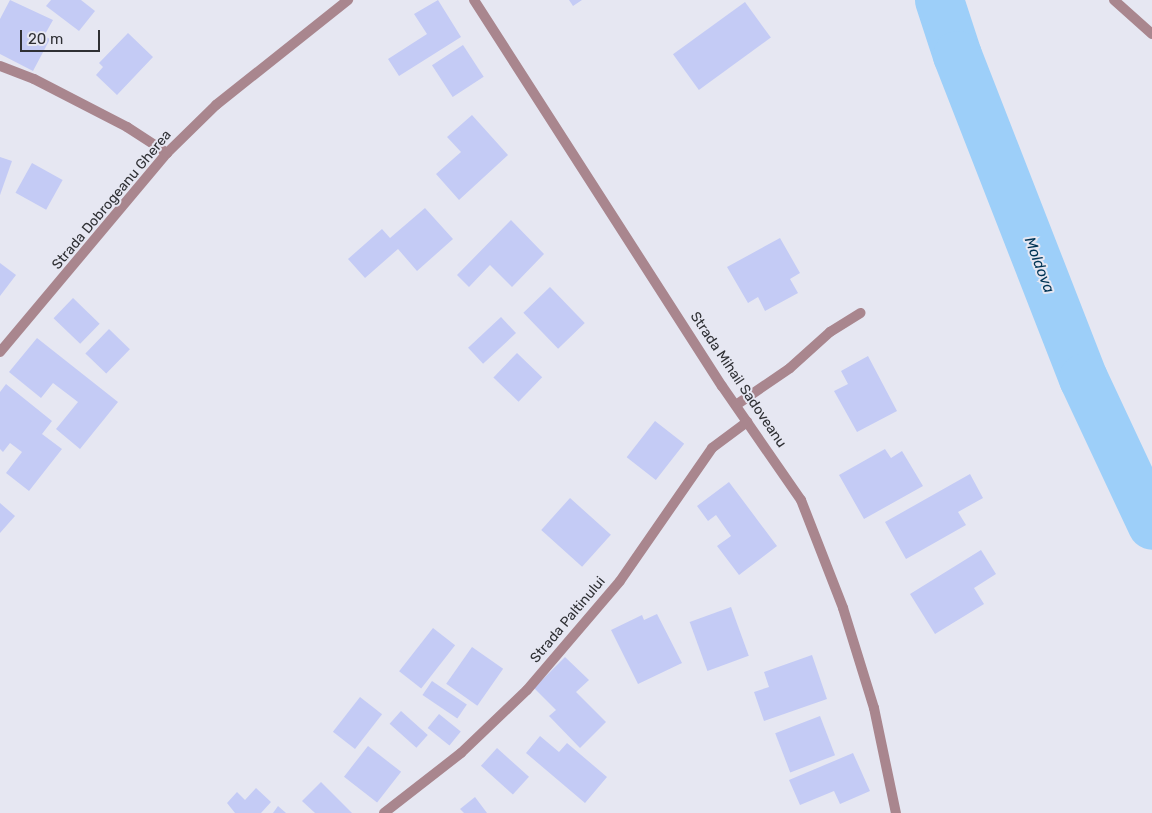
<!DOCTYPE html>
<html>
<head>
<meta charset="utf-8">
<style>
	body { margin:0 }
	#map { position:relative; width:1152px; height:813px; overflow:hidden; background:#e6e7f2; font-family:Rubik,sans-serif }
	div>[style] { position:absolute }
	.river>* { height:49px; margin:-24.5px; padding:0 24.5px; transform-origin:24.5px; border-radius:24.5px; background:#9dcff9 }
	.building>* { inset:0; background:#c4cbf5; transform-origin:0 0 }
	.minor>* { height:10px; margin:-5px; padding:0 5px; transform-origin:5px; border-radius:5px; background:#a9868e }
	span { translate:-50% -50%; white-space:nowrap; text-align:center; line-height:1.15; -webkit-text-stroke:4px #e6e7f2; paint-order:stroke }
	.street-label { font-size:14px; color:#2f3034 }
	.water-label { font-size:15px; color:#013455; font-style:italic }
	.scale { position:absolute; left:20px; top:30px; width:80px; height:22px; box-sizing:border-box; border:2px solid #2f3034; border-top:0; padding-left:6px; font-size:15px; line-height:18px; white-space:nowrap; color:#2f3034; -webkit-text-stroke:4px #e6e7f2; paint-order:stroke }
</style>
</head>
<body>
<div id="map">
	<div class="river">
		<div style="left:939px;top:0;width:58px;rotate:71.9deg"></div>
		<div style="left:957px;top:55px;width:347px;rotate:68.7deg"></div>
		<div style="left:1083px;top:378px;width:162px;rotate:64.9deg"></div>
	</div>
	<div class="building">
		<div style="clip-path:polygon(10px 0,53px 20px,44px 36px,50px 39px,33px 71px,0 54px,0 19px)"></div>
		<div style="clip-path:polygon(51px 0,81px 0,95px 11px,79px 31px,46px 6px)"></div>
		<div style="clip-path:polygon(438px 0,461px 37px,399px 76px,388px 59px,427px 34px,414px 14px)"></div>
		<div style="clip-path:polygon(569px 0,582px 0,573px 6px)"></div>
		<div style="left:745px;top:2px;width:44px;height:89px;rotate:54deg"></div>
		<div style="clip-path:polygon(128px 33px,153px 57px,117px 95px,96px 75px,103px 67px,99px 63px)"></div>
		<div style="left:463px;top:45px;width:38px;height:37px;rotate:57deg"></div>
		<div style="clip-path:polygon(472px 115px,508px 155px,459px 200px,436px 174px,461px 152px,447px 137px)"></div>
		<div style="clip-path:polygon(0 157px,12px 161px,0 195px)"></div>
		<div style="left:32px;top:163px;width:35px;height:34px;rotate:29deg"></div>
		<div style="clip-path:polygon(425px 208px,453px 239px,417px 271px,398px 249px,365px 278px,348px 259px,382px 229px,390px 238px)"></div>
		<div style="clip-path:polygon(511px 220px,544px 254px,512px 287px,490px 265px,469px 287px,457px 275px)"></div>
		<div style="clip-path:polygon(780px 238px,800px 273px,790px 279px,798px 293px,765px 311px,758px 297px,748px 303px,727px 267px)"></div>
		<div style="clip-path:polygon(0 263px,16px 275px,0 296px)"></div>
		<div style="left:550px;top:287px;width:50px;height:37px;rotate:46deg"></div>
		<div style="left:73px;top:298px;width:37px;height:28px;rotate:44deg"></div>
		<div style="left:501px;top:317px;width:22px;height:45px;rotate:47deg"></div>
		<div style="left:109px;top:329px;width:29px;height:34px;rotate:44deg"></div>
		<div style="clip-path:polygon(37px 338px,118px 402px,80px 449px,56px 429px,78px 402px,53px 383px,41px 398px,9px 372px)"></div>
		<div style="left:517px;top:353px;width:35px;height:34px;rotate:44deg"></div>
		<div style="clip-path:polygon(868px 356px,897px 411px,857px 432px,834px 391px,848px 384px,841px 371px)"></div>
		<div style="clip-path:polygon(6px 384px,52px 421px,42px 434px,62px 449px,29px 491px,6px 473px,22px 452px,10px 443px,3px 452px,0 449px,0 392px)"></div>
		<div style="left:655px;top:421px;width:37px;height:46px;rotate:38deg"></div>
		<div style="clip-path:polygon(885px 449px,891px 458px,902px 451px,923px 486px,864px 519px,839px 475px)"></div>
		<div style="clip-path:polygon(970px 474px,983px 498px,958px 512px,966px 525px,906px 559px,885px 522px)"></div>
		<div style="clip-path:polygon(729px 482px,777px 546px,739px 575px,717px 546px,731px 536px,716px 515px,708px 521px,697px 506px)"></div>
		<div style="left:570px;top:498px;width:55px;height:43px;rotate:42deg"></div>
		<div style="clip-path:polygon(0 503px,15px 516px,0 533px)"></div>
		<div style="clip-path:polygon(981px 550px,996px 574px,974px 588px,984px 604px,935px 634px,910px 594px)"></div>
		<div style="left:731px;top:607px;width:52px;height:44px;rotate:70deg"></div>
		<div style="clip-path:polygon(657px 614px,682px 663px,638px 684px,611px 630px,642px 615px,644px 620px)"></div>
		<div style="left:433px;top:628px;width:28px;height:55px;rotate:38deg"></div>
		<div style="left:472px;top:647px;width:38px;height:45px;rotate:35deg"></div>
		<div style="clip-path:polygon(812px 655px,827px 699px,764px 721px,754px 692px,769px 687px,764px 672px)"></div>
		<div style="clip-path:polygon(565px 657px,589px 680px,576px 692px,606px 722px,580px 748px,549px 716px,556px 710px,534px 688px)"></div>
		<div style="left:432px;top:681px;width:42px;height:17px;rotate:34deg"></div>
		<div style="left:360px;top:697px;width:28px;height:44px;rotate:38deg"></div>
		<div style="left:401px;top:711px;width:36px;height:17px;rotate:42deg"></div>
		<div style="left:439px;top:714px;width:28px;height:18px;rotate:39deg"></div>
		<div style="left:820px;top:716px;width:42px;height:48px;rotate:69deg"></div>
		<div style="clip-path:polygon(540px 736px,559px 752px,567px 743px,607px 777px,585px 803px,526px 753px)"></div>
		<div style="left:368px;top:746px;width:42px;height:39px;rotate:38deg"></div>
		<div style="left:497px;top:748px;width:43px;height:24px;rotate:42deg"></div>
		<div style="clip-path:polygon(853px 753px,870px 791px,840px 804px,834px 791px,800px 805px,789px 780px)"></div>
		<div style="clip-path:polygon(321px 782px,352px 813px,315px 813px,302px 801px)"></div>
		<div style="clip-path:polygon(256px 788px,271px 802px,261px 813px,235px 813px,227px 803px,237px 792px,245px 800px)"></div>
		<div style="clip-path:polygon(475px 797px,487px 813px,464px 813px,460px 809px)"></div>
		<div style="clip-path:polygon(278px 806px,286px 813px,273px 813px)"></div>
	</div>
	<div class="minor">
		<div style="left:474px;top:0;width:459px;rotate:57.3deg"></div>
		<div style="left:722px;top:386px;width:139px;rotate:55.3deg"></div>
		<div style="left:801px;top:500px;width:116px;rotate:68.7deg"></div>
		<div style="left:843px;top:608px;width:105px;rotate:72.8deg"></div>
		<div style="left:874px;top:708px;width:107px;rotate:78.2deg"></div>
		<div style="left:1114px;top:0;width:51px;rotate:41.8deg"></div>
		<div style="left:0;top:66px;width:36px;rotate:21deg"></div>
		<div style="left:34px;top:79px;width:105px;rotate:27.3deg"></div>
		<div style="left:127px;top:127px;width:48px;rotate:33deg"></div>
		<div style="left:0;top:352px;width:260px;rotate:-50deg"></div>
		<div style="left:167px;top:153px;width:69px;rotate:-44.4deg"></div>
		<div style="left:216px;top:105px;width:169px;rotate:-38.5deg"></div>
		<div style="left:736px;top:405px;width:65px;rotate:-34.4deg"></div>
		<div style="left:790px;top:368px;width:54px;rotate:-42deg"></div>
		<div style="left:830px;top:332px;width:36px;rotate:-32deg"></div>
		<div style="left:384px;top:813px;width:98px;rotate:-37.9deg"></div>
		<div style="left:461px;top:753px;width:91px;rotate:-43.7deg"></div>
		<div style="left:527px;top:690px;width:143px;rotate:-49.5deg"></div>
		<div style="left:620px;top:581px;width:162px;rotate:-55.3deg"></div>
		<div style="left:712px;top:448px;width:44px;rotate:-36.6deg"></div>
	</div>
	<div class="street-label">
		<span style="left:112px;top:200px;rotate:-50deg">Strada Dobrogeanu Gherea</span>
		<span style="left:738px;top:380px;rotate:56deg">Strada Mihail Sadoveanu</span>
		<span style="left:568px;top:620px;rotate:-50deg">Strada Paltinului</span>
	</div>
	<div class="water-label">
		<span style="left:1039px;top:265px;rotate:69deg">Moldova</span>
	</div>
	<div class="scale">20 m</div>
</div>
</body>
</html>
